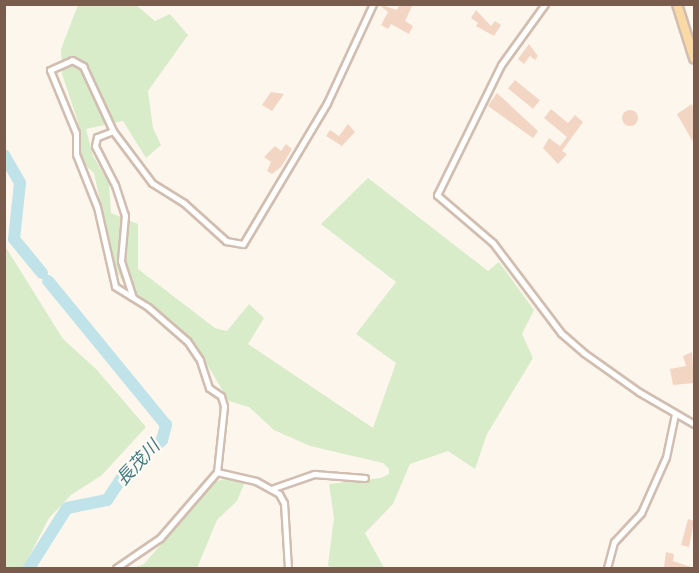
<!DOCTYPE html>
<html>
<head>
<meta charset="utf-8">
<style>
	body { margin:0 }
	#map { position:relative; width:699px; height:573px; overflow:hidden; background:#fdf6ec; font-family:Raleway,"Noto Sans JP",sans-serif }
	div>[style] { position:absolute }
	.green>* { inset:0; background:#d8ecc9 }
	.river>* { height:12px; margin:-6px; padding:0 6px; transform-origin:6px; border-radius:6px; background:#bfe3e8 }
	.building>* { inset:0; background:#f3d5c3; transform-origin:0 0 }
	.round { border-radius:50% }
	.roads { filter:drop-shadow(2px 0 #d1beb0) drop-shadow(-2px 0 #d1beb0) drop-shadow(0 2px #d1beb0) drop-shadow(0 -2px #d1beb0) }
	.minor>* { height:5px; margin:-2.5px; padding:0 2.5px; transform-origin:2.5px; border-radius:2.5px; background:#fff }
	.primary>* { height:8px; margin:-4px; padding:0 4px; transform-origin:4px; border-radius:4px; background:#fbd9a5 }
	span { translate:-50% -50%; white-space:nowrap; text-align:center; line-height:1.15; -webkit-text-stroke:5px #fffaf3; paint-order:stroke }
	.water-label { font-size:18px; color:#437c86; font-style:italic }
	.frame { position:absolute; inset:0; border:6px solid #7a5c4d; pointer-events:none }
</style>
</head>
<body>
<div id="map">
	<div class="green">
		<div style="clip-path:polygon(78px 5px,136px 5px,155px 21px,170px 14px,188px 35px,148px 91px,153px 128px,161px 145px,146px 158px,123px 121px,86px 129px,93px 156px,109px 183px,111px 213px,138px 224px,138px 269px,215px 328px,227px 331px,249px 304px,264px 318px,248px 344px,373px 428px,396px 363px,356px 334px,396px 282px,321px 224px,368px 178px,488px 271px,499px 262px,534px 310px,522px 334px,533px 358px,487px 434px,475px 469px,448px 451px,410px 464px,393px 504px,365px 533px,384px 568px,330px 568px,328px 565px,334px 518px,329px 484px,381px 478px,389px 474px,389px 469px,383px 463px,310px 446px,274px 430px,249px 407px,229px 401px,191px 338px,128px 290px,114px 267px,94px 173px,81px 161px,78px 122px,62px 74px,61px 49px)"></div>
		<div style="clip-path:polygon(5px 246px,63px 339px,96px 369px,146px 427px,102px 475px,71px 495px,49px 518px,23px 568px,5px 568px)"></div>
		<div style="clip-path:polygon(236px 475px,244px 484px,237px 501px,217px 520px,197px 568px,133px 568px,144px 564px,215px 482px)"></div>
	</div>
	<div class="river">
		<div style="left:4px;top:155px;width:32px;rotate:60deg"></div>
		<div style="left:20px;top:183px;width:56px;rotate:96.1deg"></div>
		<div style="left:14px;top:239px;width:44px;rotate:50.5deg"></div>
		<div style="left:29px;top:568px;width:71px;rotate:-57.7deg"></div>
		<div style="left:67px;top:508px;width:41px;rotate:-11.3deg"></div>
		<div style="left:107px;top:500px;width:32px;rotate:-56deg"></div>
		<div style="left:125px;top:473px;width:50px;rotate:-41.7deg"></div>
		<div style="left:162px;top:440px;width:16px;rotate:-75deg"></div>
		<div style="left:166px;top:425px;width:186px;rotate:-129.3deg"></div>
	</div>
	<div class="building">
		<div style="clip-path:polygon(378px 4px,397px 10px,400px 4px,413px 4px,405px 21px,413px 26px,409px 34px,391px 24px,388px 29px,381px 25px,388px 12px)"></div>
		<div style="clip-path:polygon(476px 10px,491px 26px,495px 21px,501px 25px,494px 36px,476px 26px,478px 23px,471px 18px)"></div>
		<div style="clip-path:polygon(529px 44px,538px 56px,535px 60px,530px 56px,524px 64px,518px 59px)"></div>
		<div style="left:515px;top:80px;width:32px;height:11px;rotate:39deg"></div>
		<div style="clip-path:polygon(271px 92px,284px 94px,272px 111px,262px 105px)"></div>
		<div style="clip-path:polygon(497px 93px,538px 131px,533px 138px,488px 106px)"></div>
		<div style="clip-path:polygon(692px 104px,694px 111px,693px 142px,677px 114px)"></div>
		<div style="clip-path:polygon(551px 109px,568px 123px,575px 115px,583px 122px,562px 151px,567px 154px,558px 164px,543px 148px,549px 138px,560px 146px,567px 137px,544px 118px)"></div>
		<div class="round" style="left:622px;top:110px;width:16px;height:16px"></div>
		<div style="clip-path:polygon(348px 124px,355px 132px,342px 146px,326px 136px,330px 130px,339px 136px)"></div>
		<div style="clip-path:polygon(286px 144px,292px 149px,281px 167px,272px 174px,267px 171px,271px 162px,264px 157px,275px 146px,281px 151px)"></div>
		<div style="clip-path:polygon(692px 352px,694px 383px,673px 385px,670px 369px,686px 366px,683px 356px)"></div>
		<div style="clip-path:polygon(688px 519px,694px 521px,689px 547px,681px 545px)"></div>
		<div style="clip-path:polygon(666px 552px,674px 554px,673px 561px,694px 568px,664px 567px)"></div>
	</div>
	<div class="roads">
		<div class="minor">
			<div style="left:545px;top:4px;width:75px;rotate:125.8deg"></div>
			<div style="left:501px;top:65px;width:145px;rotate:116.2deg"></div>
			<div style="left:437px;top:195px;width:74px;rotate:40.6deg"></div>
			<div style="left:493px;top:243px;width:113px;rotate:52.9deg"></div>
			<div style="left:561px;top:333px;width:30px;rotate:41deg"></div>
			<div style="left:584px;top:353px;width:67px;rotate:35.3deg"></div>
			<div style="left:639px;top:392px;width:64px;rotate:30.2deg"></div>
			<div style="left:113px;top:131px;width:17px;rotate:159deg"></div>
			<div style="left:97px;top:137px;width:9px;rotate:103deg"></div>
			<div style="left:95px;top:146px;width:44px;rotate:62.9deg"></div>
			<div style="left:115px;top:185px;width:32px;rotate:72deg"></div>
			<div style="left:125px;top:215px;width:46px;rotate:95deg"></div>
			<div style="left:121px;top:261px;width:38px;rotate:72deg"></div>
			<div style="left:217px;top:472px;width:40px;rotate:13deg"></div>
			<div style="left:256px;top:481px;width:26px;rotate:29deg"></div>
			<div style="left:279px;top:494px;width:10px;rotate:61deg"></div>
			<div style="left:284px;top:503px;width:65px;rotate:86.5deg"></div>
			<div style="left:271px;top:489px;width:46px;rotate:-19.2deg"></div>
			<div style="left:314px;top:474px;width:51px;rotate:4.5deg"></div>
			<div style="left:116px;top:568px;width:53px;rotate:-34.3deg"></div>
			<div style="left:160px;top:538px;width:87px;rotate:-49.2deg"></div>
			<div style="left:217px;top:472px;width:66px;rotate:-83.9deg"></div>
			<div style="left:224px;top:406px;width:10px;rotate:-107deg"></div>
			<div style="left:221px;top:396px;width:14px;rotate:-146deg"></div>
			<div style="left:209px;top:388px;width:29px;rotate:-108deg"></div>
			<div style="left:200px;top:360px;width:23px;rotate:-124deg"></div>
			<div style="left:187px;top:341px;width:52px;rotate:-138.9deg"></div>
			<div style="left:148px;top:307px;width:39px;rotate:-148deg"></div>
			<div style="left:115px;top:286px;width:81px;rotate:-102.8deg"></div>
			<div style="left:97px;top:207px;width:57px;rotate:-111.6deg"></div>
			<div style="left:76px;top:154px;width:21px;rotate:-90deg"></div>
			<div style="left:76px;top:133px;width:68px;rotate:-112.4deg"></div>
			<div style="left:50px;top:70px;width:24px;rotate:-24deg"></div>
			<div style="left:72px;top:60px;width:13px;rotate:29deg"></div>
			<div style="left:83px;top:66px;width:72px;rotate:65.2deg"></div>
			<div style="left:113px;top:131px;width:65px;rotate:53.1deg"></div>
			<div style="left:152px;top:183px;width:38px;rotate:32deg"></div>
			<div style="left:184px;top:203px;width:57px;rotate:42.1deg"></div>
			<div style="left:226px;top:241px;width:17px;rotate:10deg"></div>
			<div style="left:243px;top:244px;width:164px;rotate:-59.2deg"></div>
			<div style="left:327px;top:103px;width:109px;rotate:-65.1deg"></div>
			<div style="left:607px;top:568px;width:27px;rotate:-75deg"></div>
			<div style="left:614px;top:542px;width:40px;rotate:-47deg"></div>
			<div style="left:641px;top:513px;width:61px;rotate:-65.9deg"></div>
			<div style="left:666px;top:457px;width:44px;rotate:-78.2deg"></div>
		</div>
		<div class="primary">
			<div style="left:677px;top:4px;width:57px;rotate:72.5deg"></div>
		</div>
	</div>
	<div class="water-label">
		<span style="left:138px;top:463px;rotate:-47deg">長茂川</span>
	</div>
	<div class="frame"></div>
</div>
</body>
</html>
